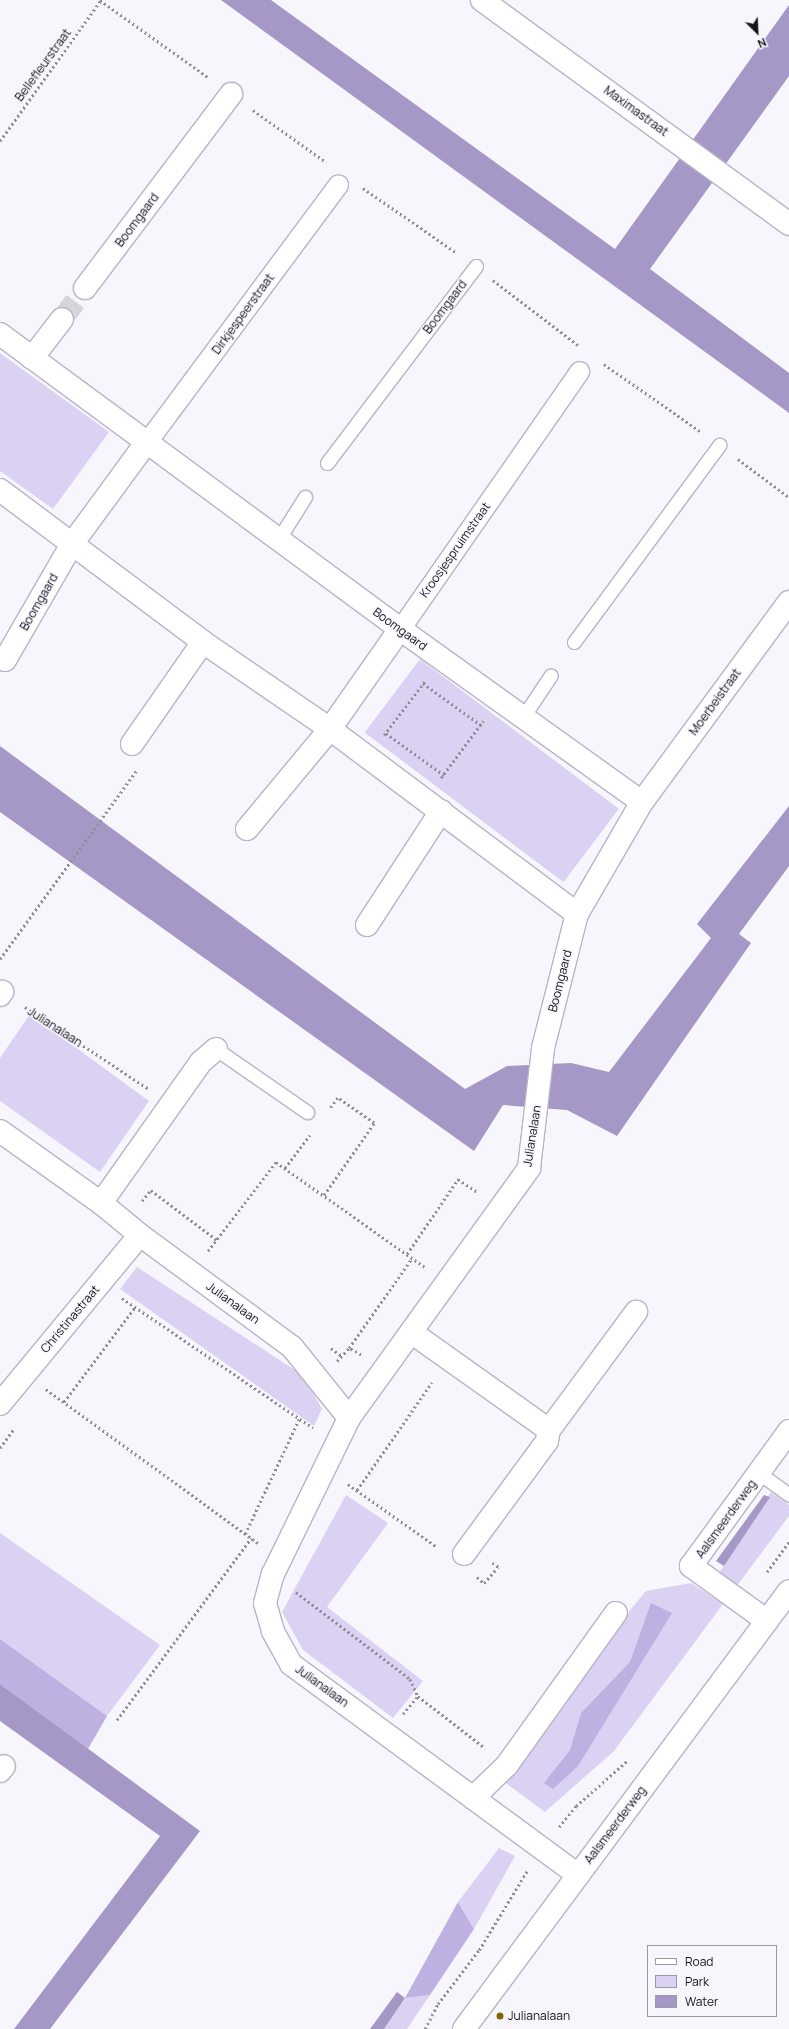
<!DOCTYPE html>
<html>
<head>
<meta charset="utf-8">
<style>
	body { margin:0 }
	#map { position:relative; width:789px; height:2029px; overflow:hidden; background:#f7f6fd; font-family:Manrope,sans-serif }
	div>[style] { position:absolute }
	.green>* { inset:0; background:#dbd2f3; transform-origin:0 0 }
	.forest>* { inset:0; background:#beb1e1 }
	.water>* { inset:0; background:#a598c7 }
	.minor-tunnel>* { height:22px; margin-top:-11px; transform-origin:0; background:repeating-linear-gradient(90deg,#d5d4db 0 22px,transparent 0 33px) }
	.path>* { height:2.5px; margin-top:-1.25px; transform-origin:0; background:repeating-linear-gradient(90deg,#8f8d94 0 2px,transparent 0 5px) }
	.roads { filter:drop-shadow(1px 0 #b8b4c6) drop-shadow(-1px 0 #b8b4c6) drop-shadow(0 1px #b8b4c6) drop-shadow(0 -1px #b8b4c6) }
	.service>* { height:13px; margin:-6.5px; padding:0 6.5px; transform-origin:6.5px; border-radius:6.5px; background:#fff }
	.pedestrian>* { height:19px; margin:-9.5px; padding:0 9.5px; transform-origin:9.5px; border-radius:9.5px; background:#fff }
	.minor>* { height:22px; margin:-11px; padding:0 11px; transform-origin:11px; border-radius:11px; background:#fff }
	.tertiary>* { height:22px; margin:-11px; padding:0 11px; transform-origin:11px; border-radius:11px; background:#fff }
	.dots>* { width:11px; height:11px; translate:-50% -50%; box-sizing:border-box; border:2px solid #f7f6fd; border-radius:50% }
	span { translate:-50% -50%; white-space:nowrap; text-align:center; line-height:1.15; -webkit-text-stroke:3px #f7f6fd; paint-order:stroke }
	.street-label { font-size:12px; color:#15131a }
	.poi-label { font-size:12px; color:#15131a }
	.left { translate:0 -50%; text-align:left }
	.legend { position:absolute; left:647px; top:1945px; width:130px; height:72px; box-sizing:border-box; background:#f7f6fd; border:1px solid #9d9ba2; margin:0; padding:5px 7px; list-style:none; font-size:12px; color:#15131a }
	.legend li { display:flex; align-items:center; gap:8px; height:20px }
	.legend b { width:20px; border:1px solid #9d9ba2 }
	.north { position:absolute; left:737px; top:12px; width:40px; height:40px; -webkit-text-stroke:3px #f7f6fd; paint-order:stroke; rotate:156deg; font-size:11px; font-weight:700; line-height:16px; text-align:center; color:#15131a }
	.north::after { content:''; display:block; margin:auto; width:14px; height:18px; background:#15131a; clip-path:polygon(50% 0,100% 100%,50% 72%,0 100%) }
</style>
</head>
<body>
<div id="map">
	<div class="green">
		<div style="clip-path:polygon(0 353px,109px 432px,53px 509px,0 471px)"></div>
		<div style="left:420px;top:659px;width:249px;height:92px;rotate:37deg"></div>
		<div style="clip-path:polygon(30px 1014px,149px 1101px,100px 1172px,0 1101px,0 1058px)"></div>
		<div style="clip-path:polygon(137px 1267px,304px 1376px,322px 1409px,314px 1426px,120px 1289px)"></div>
		<div style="clip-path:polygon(771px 1492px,789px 1505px,789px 1516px,736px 1587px,720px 1572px)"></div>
		<div style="clip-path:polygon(346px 1495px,388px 1523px,327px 1607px,423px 1681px,393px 1718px,303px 1650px,282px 1612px)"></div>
		<div style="clip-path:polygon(0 1533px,160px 1645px,107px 1716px,0 1639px)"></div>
		<div style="clip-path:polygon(691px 1583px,723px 1604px,614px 1751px,545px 1812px,503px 1781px,593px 1655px,646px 1591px)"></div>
		<div style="clip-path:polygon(499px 1848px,515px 1856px,474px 1929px,458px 1902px)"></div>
		<div style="clip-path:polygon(430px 1995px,407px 2029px,384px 2029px,405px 1998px)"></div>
	</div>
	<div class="forest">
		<div style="clip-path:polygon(651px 1603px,672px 1613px,578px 1766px,553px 1789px,544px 1783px,570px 1750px,581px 1713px,630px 1662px)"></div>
		<div style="clip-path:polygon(0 1639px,107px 1716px,88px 1749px,0 1684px)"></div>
		<div style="clip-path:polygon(458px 1902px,474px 1929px,430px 1995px,405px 1998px)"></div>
	</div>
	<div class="water">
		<div style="clip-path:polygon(221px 0,271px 0,615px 249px,789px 5px,789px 76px,650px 269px,789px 373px,789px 413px)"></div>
		<div style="clip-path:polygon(0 746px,465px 1089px,507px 1066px,571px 1063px,609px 1072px,711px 938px,697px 924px,789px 806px,789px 866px,739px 934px,751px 943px,617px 1136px,567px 1110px,503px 1105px,474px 1151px,0 812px)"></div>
		<div style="clip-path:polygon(764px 1495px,770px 1497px,724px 1566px,716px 1561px)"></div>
		<div style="clip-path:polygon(0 1684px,200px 1831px,50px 2029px,14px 2029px,160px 1836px,0 1721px)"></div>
		<div style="clip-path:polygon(397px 1992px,405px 1998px,384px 2029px,370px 2029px)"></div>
	</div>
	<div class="minor-tunnel">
		<div style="left:62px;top:319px;width:39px;rotate:-53deg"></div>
	</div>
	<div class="path">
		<div style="left:100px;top:0;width:134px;rotate:35.6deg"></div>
		<div style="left:253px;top:110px;width:90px;rotate:35.5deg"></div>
		<div style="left:0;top:141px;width:173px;rotate:-54.4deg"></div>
		<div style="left:363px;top:188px;width:114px;rotate:34.7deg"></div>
		<div style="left:493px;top:280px;width:107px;rotate:37.4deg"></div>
		<div style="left:604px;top:364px;width:117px;rotate:34.9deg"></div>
		<div style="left:738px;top:459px;width:64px;rotate:36.7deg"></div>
		<div style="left:423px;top:683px;width:72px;rotate:35.9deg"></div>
		<div style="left:386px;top:733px;width:72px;rotate:35.9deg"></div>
		<div style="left:384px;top:735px;width:69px;rotate:-52.6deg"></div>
		<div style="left:441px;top:778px;width:71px;rotate:-53.6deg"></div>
		<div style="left:0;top:959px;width:232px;rotate:-54.1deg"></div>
		<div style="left:25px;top:1007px;width:149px;rotate:33.5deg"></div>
		<div style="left:285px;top:1168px;width:41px;rotate:-52.9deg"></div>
		<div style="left:324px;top:1195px;width:88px;rotate:-55.2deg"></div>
		<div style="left:374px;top:1123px;width:44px;rotate:-145.2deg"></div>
		<div style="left:338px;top:1098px;width:14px;rotate:126deg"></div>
		<div style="left:142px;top:1201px;width:14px;rotate:-51deg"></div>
		<div style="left:151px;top:1190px;width:83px;rotate:37.1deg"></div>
		<div style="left:208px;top:1251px;width:112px;rotate:-52.6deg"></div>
		<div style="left:276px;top:1162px;width:182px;rotate:35.2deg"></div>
		<div style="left:407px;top:1254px;width:91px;rotate:-55.8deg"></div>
		<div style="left:458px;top:1179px;width:23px;rotate:34deg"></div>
		<div style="left:122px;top:1298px;width:231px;rotate:34.2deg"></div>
		<div style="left:331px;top:1348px;width:14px;rotate:36deg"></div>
		<div style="left:361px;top:1355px;width:14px;rotate:-150deg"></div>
		<div style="left:349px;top:1348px;width:110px;rotate:-55deg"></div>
		<div style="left:337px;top:1361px;width:18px;rotate:-47deg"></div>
		<div style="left:46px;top:1389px;width:262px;rotate:36deg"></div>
		<div style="left:64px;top:1402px;width:119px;rotate:-53.2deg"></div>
		<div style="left:0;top:1448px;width:24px;rotate:-54deg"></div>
		<div style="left:348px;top:1484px;width:109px;rotate:35.3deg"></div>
		<div style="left:357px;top:1490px;width:131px;rotate:-55.2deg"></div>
		<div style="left:245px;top:1534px;width:127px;rotate:-64.8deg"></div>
		<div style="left:767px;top:1572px;width:37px;rotate:-54deg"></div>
		<div style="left:477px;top:1577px;width:9px;rotate:41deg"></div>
		<div style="left:484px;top:1583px;width:21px;rotate:-49deg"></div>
		<div style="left:498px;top:1567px;width:7px;rotate:-146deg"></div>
		<div style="left:296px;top:1592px;width:143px;rotate:37.3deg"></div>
		<div style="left:410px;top:1679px;width:19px;rotate:65deg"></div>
		<div style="left:403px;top:1714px;width:23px;rotate:-50deg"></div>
		<div style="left:418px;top:1696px;width:85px;rotate:37.8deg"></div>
		<div style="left:117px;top:1720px;width:226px;rotate:-53.6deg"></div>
		<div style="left:559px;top:1827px;width:27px;rotate:-51deg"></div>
		<div style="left:576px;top:1806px;width:68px;rotate:-41.4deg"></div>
		<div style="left:425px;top:2029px;width:28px;rotate:-63deg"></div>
		<div style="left:438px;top:2004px;width:68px;rotate:-52.8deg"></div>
		<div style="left:479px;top:1950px;width:92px;rotate:-58.7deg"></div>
	</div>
	<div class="roads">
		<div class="service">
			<div style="left:327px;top:463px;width:247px;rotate:-52.9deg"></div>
			<div style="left:278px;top:540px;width:51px;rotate:-57.9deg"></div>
			<div style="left:574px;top:642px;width:245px;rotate:-53.6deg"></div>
			<div style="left:523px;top:717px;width:50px;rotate:-56.3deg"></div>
			<div style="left:216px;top:1049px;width:111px;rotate:34.7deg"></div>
			<div style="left:759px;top:1473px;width:37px;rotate:36deg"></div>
		</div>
		<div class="pedestrian">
			<div style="left:146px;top:443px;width:322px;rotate:-53.4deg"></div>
			<div style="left:400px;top:629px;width:314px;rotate:-55.2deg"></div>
		</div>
		<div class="minor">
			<div style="left:482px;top:0;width:380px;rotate:36.1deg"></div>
			<div style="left:85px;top:288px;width:243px;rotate:-53deg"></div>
			<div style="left:0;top:334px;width:497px;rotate:36.4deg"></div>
			<div style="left:400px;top:629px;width:297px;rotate:35.6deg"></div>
			<div style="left:32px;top:358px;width:49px;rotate:-52.4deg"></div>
			<div style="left:0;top:490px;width:254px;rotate:36.8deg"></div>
			<div style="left:203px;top:642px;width:154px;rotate:34.4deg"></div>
			<div style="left:330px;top:729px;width:309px;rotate:36.8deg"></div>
			<div style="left:5px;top:660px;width:134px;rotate:-60deg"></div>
			<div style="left:72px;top:544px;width:125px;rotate:-53.8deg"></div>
			<div style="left:132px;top:744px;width:124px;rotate:-55.2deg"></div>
			<div style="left:247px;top:829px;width:130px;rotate:-50.3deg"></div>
			<div style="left:330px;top:729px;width:122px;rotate:-55deg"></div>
			<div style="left:367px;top:925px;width:136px;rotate:-57deg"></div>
			<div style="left:0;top:995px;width:4px;rotate:-56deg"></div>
			<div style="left:0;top:1131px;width:124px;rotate:35.5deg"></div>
			<div style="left:101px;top:1203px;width:50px;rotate:39.4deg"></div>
			<div style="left:140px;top:1235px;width:189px;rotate:36.4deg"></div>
			<div style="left:292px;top:1347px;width:91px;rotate:51.2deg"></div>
			<div style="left:101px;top:1203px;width:173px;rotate:-54.7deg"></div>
			<div style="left:201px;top:1062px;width:20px;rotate:-41deg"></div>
			<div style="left:411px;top:1332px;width:169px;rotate:35.4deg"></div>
			<div style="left:549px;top:1430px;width:147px;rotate:-53.6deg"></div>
			<div style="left:0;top:1404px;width:219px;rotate:-50.4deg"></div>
			<div style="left:464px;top:1554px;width:140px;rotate:-53.7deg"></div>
			<div style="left:547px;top:1441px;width:11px;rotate:-80deg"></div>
			<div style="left:767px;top:1621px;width:94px;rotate:-144.1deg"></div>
			<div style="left:691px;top:1566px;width:167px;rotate:-54deg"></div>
			<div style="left:0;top:1771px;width:6px;rotate:-51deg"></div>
			<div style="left:473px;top:1798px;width:47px;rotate:-44.1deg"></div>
			<div style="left:507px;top:1765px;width:187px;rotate:-54.4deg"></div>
			<div style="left:578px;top:1875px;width:356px;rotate:-143.7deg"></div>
			<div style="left:291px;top:1664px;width:38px;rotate:-119deg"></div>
			<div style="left:273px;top:1631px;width:29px;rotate:-106deg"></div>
			<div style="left:265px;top:1603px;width:30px;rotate:-75deg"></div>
			<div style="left:273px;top:1574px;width:174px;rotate:-64deg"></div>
			<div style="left:349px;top:1418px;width:308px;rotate:-54.2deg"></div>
			<div style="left:529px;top:1168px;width:121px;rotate:-83.3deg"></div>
			<div style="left:543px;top:1048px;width:138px;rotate:-75.8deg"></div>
			<div style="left:577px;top:914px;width:129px;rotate:-59.9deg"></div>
			<div style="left:642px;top:802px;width:248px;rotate:-53.7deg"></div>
		</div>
		<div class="tertiary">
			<div style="left:464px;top:2029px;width:545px;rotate:-53.42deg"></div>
		</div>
	</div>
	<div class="dots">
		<div style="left:500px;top:2016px;background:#856600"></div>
	</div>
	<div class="street-label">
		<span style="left:43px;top:65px;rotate:-54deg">Bellefleurstraat</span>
		<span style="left:636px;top:111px;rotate:36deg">Maximastraat</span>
		<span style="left:137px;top:220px;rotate:-53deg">Boomgaard</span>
		<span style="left:445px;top:307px;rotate:-53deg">Boomgaard</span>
		<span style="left:243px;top:314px;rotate:-54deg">Dirkjespeerstraat</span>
		<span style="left:455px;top:550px;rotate:-55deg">Kroosjespruimstraat</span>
		<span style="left:39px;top:602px;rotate:-60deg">Boomgaard</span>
		<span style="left:400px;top:629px;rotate:36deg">Boomgaard</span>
		<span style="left:715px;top:702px;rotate:-54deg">Moerbeistraat</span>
		<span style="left:560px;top:981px;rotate:-76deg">Boomgaard</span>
		<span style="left:55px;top:1027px;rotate:33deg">Julianalaan</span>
		<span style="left:532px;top:1136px;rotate:-81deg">Julianalaan</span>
		<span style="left:233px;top:1303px;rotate:36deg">Julianalaan</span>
		<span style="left:70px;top:1319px;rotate:-50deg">Christinastraat</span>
		<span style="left:726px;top:1519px;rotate:-54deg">Aalsmeerderweg</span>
		<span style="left:322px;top:1686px;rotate:36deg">Julianalaan</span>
		<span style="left:615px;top:1825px;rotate:-53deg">Aalsmeerderweg</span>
	</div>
	<div class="poi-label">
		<span class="left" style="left:508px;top:2016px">Julianalaan</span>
	</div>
	<ul class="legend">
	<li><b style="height:5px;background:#fff"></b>Road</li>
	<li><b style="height:11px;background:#dbd2f3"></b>Park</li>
	<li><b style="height:11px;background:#a598c7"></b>Water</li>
	</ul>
	<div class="north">N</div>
</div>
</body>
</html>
